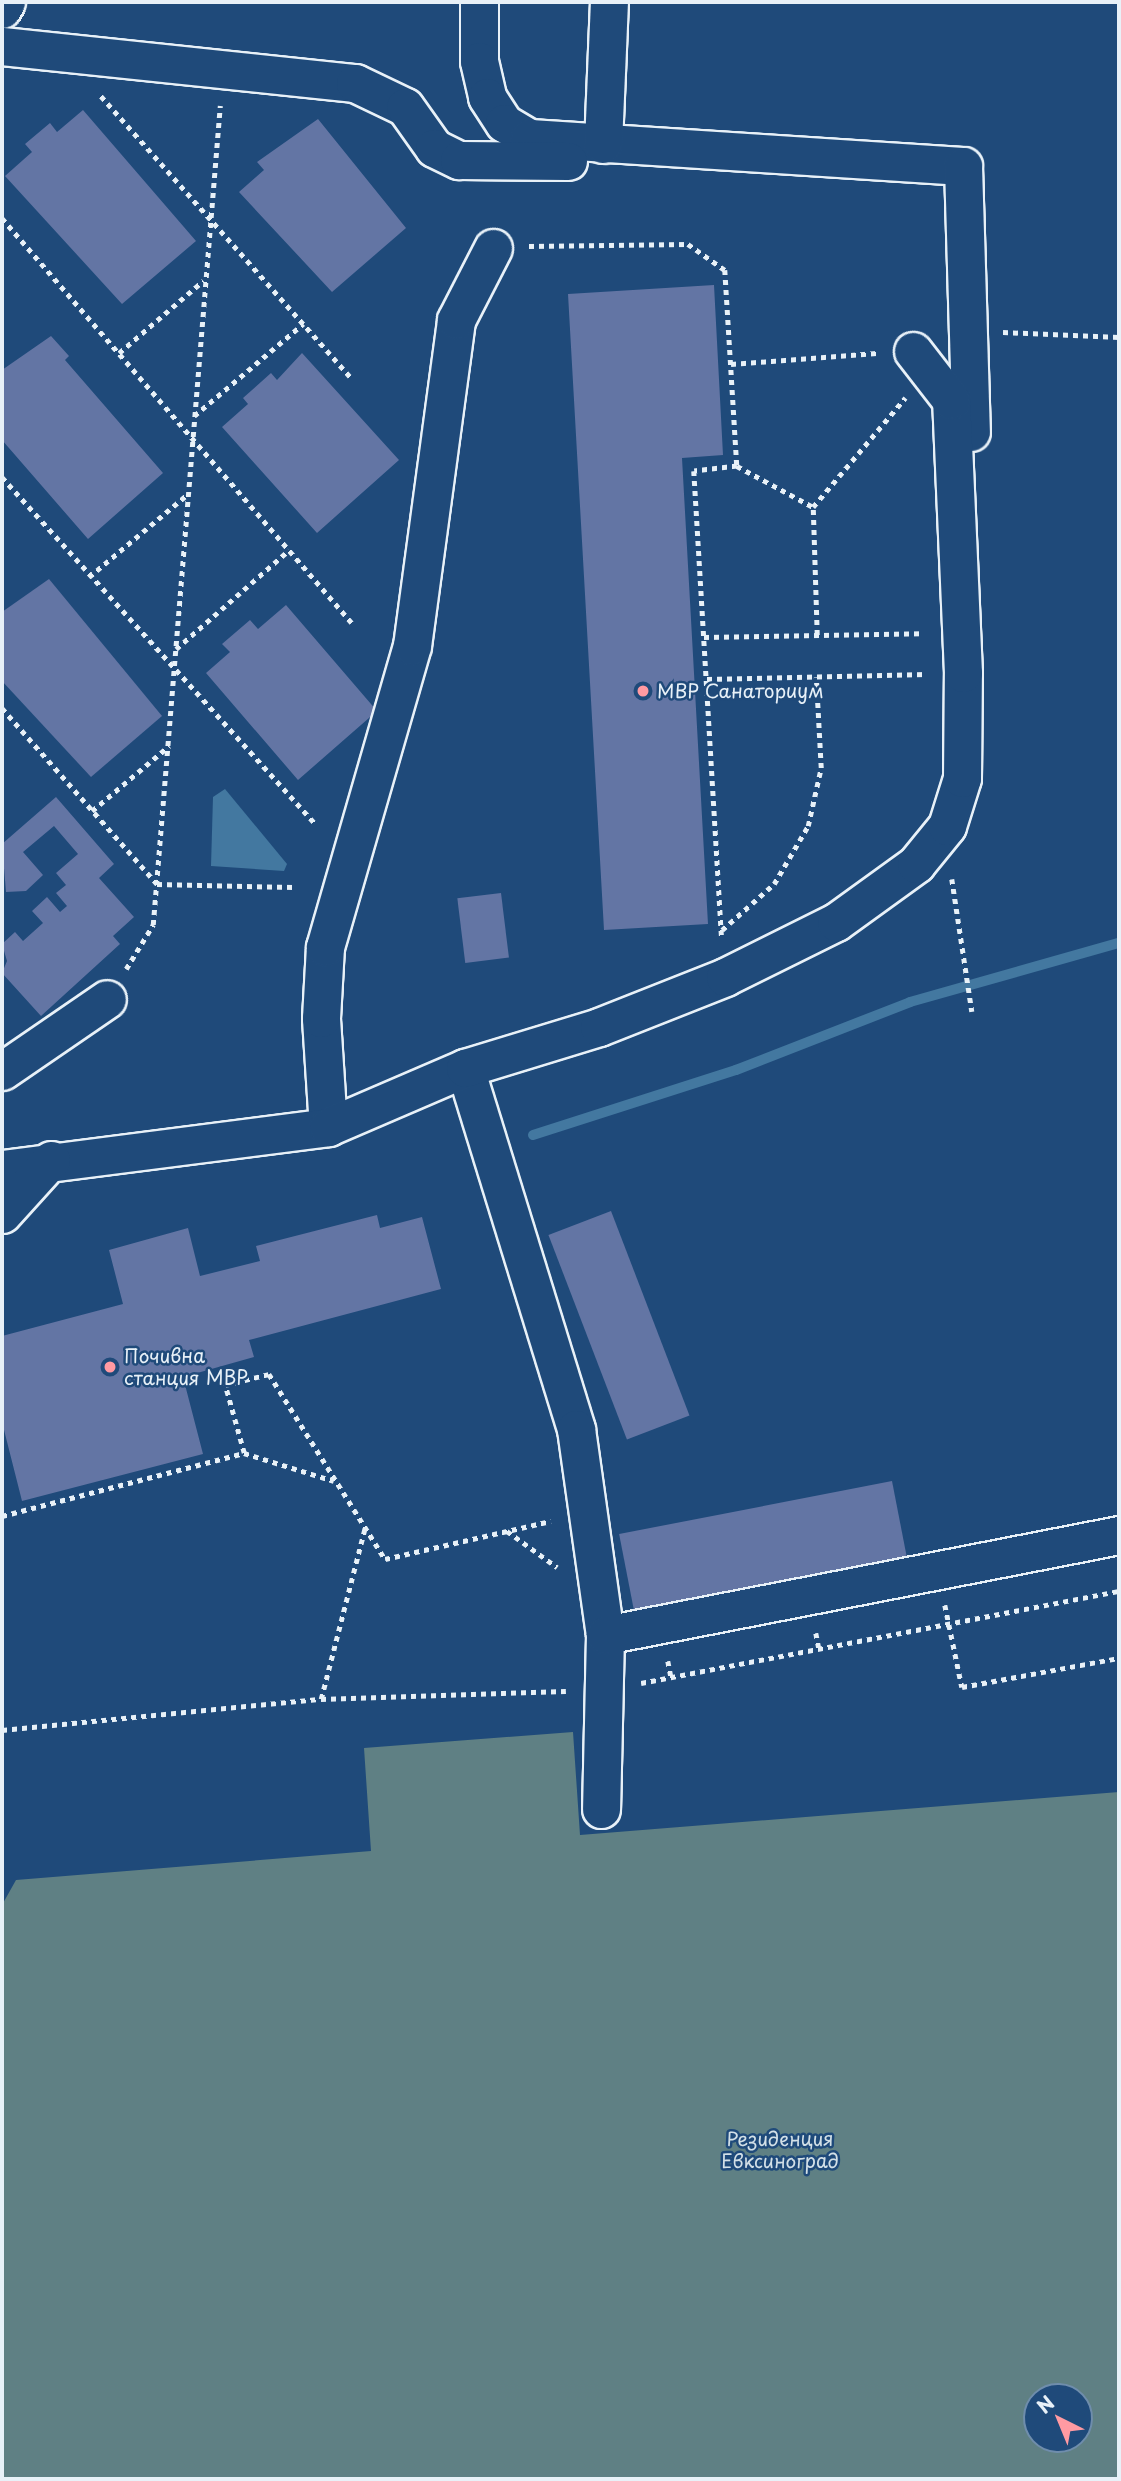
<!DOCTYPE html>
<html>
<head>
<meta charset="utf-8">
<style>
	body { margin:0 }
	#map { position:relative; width:1121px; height:2481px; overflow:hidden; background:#1f4a7a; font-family:"Playpen Sans",sans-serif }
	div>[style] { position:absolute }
	.green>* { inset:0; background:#5f8084 }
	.water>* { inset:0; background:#4378a0 }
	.stream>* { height:10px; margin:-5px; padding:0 5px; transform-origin:5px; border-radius:5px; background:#4378a0 }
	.building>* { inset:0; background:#6375a4; transform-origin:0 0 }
	.path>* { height:4.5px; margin-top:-2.25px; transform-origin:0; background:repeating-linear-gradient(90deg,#e8f1f8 0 5px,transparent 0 10px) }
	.roads { filter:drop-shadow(2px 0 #e8f1f8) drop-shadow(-2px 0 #e8f1f8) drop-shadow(0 2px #e8f1f8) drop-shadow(0 -2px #e8f1f8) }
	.minor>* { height:37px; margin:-18.5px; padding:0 18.5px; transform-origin:18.5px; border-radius:18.5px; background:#1f4a7a }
	.dots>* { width:19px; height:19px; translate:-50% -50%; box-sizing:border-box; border:4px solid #1f4a7a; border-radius:50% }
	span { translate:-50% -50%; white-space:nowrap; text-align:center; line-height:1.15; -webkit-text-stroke:5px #1f4a7a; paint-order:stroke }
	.poi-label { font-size:19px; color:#e8f1f8 }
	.left { translate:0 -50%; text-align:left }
	.park-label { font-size:19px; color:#d3e0e7 }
	.frame { position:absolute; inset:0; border:4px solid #e8f1f8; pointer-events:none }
	.north { position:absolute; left:1023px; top:2383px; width:70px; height:70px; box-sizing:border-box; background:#1f4a7a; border:2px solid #6f8dac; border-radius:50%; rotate:317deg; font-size:19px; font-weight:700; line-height:28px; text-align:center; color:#e8f1f8 }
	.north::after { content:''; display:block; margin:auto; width:24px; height:32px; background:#ff9aa2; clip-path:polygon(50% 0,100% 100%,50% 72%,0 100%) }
</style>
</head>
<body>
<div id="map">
	<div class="green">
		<div style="clip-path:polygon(evenodd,573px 1732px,580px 1835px,1119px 1792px,1119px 2479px,2px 2479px,2px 1905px,16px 1880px,371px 1851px,364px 1748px,573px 1732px,1037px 2397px,1079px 2397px,1079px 2439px,1037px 2439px,1037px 2397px)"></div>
	</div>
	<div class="water">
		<div style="clip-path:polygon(225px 789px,287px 864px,284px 871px,211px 866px,213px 797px)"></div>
	</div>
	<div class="stream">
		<div style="left:533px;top:1135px;width:213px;rotate:-17.8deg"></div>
		<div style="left:736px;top:1070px;width:187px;rotate:-21.3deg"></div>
		<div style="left:910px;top:1002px;width:217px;rotate:-15.8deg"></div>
	</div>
	<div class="building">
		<div style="clip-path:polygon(83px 110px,196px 241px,122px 304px,5px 176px,32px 152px,25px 144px,50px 123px,57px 132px)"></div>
		<div style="clip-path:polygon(318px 119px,406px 228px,332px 292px,239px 192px,264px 170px,257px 162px)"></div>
		<div style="clip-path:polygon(714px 285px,723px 455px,682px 458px,708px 924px,604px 930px,568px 294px)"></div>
		<div style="clip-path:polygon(51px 336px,69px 356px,65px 360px,163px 473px,88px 539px,2px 440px,2px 370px)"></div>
		<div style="clip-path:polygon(302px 353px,399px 460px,317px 533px,222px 427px,248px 404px,243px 398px,271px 373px,277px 380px)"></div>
		<div style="clip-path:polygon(49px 579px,162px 716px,91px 777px,2px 681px,2px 612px)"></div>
		<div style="clip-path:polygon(286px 605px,377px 711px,298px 780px,206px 673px,230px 652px,222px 644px,250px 620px,258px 629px)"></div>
		<div style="clip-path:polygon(56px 797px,114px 864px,99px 878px,134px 917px,113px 936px,120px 944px,41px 1016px,2px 973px,7px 961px,2px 944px,15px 932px,23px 941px,43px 923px,32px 911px,47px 897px,60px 912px,67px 906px,56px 893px,66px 885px,56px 873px,78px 854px,54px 826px,23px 852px,43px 875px,26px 891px,6px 892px,2px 844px)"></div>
		<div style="left:501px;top:893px;width:65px;height:44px;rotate:83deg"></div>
		<div style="left:611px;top:1211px;width:219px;height:67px;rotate:69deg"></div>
		<div style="clip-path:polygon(377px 1215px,380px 1228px,422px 1217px,441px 1289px,249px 1340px,254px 1357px,183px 1377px,203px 1454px,22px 1501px,2px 1422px,2px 1336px,123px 1304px,109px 1250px,188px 1228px,200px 1276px,260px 1261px,256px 1246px)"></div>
		<div style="left:892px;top:1481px;width:81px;height:278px;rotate:79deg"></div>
	</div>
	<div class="path">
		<div style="left:101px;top:96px;width:377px;rotate:48.4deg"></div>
		<div style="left:2px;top:218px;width:535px;rotate:49.17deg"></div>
		<div style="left:529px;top:246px;width:159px;rotate:-0.7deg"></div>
		<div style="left:688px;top:244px;width:45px;rotate:35.1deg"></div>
		<div style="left:725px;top:270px;width:196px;rotate:86.5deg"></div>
		<div style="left:737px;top:466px;width:43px;rotate:173.4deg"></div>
		<div style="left:694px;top:471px;width:468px;rotate:86.6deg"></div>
		<div style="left:1003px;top:332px;width:116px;rotate:2.5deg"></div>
		<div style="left:119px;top:353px;width:111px;rotate:-40.6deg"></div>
		<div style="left:731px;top:364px;width:146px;rotate:-4.3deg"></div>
		<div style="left:194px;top:416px;width:143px;rotate:-40.2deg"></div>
		<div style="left:737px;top:466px;width:86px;rotate:28.3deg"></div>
		<div style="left:2px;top:477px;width:468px;rotate:47.9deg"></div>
		<div style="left:89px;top:577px;width:129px;rotate:-40deg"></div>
		<div style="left:817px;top:635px;width:128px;rotate:-91.8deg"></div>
		<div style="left:813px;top:507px;width:143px;rotate:-49.8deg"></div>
		<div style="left:704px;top:637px;width:219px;rotate:-1deg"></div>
		<div style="left:176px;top:649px;width:150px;rotate:-41.2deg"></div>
		<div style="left:707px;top:679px;width:220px;rotate:-1.3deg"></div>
		<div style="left:2px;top:708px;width:235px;rotate:48.6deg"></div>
		<div style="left:157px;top:884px;width:137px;rotate:1.3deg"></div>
		<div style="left:92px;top:811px;width:101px;rotate:-40.2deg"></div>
		<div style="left:952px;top:879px;width:134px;rotate:81.4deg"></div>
		<div style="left:722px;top:930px;width:69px;rotate:-41.5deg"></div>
		<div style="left:774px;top:884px;width:67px;rotate:-59.6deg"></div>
		<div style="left:808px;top:826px;width:59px;rotate:-77.4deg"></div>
		<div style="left:821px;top:768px;width:91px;rotate:-93.1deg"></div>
		<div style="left:126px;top:969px;width:52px;rotate:-58.5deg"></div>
		<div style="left:153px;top:925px;width:822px;rotate:-85.32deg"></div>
		<div style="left:244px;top:1453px;width:71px;rotate:-105.6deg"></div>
		<div style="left:225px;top:1385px;width:45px;rotate:-14deg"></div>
		<div style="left:269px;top:1374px;width:218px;rotate:57.9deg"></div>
		<div style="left:385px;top:1559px;width:170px;rotate:-12.9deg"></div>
		<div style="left:2px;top:1516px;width:250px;rotate:-14.6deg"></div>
		<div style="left:244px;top:1453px;width:94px;rotate:17.3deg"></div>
		<div style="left:507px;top:1531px;width:62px;rotate:35.8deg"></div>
		<div style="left:945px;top:1605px;width:84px;rotate:78.3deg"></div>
		<div style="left:962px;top:1687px;width:160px;rotate:-10.5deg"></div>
		<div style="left:816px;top:1633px;width:16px;rotate:79deg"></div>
		<div style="left:668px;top:1661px;width:16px;rotate:79deg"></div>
		<div style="left:641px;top:1683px;width:487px;rotate:-10.9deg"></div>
		<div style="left:321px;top:1699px;width:177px;rotate:-75.6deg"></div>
		<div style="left:2px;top:1730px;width:321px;rotate:-5.6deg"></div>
		<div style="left:321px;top:1699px;width:245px;rotate:-1.9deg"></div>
	</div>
	<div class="roads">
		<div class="minor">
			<div style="left:479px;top:2px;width:59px;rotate:90deg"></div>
			<div style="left:479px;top:61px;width:37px;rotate:77deg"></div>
			<div style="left:487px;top:97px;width:31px;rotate:57deg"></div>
			<div style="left:504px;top:123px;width:29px;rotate:31deg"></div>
			<div style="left:529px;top:138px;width:435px;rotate:3.7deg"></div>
			<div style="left:963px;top:166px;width:266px;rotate:88.3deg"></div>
			<div style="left:2px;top:9px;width:8px;rotate:-60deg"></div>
			<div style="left:2px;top:46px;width:355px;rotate:6deg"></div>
			<div style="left:355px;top:83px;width:55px;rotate:25.6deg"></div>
			<div style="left:405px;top:107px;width:50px;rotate:54.7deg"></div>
			<div style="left:434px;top:148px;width:28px;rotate:26deg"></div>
			<div style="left:459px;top:160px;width:109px;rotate:0.5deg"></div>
			<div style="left:603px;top:144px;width:142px;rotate:-87.6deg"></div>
			<div style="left:465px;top:1068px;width:378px;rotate:72.9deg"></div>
			<div style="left:576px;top:1429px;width:208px;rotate:82deg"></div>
			<div style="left:605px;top:1635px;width:174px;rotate:91.3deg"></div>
			<div style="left:2px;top:1071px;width:127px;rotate:-34.4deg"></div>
			<div style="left:328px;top:1127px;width:109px;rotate:-93.7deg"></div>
			<div style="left:321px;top:1018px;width:71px;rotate:-86.8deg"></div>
			<div style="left:325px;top:947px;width:313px;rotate:-73.9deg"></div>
			<div style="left:412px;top:646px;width:329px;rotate:-82.3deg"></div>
			<div style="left:456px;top:320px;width:81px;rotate:-62.8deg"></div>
			<div style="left:2px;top:1169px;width:329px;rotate:-7.3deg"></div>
			<div style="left:328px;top:1127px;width:149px;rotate:-23.3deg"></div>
			<div style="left:465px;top:1068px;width:140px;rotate:-17deg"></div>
			<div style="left:599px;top:1027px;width:136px;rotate:-21.6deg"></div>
			<div style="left:725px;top:977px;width:124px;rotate:-26.4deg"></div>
			<div style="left:836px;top:922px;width:99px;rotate:-35.9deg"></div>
			<div style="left:916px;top:864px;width:49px;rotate:-50.8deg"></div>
			<div style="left:947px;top:826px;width:50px;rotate:-72.6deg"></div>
			<div style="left:962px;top:778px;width:105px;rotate:-89.5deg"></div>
			<div style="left:963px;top:673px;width:273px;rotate:-92.5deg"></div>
			<div style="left:951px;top:400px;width:62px;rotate:-127.8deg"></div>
			<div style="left:2px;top:1214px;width:73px;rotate:-47.8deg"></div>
			<div style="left:605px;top:1635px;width:524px;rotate:-11.01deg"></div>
		</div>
	</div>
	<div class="dots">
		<div style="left:643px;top:691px;background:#ff9aa2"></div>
		<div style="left:110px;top:1367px;background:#ff9aa2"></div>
	</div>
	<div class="poi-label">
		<span class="left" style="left:657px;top:691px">МВР Санаториум</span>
		<span class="left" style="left:124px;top:1367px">Почивна<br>станция МВР</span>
	</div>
	<div class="park-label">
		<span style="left:780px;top:2150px">Резиденция<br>Евксиноград</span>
	</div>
	<div class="frame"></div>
	<div class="north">N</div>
</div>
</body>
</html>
